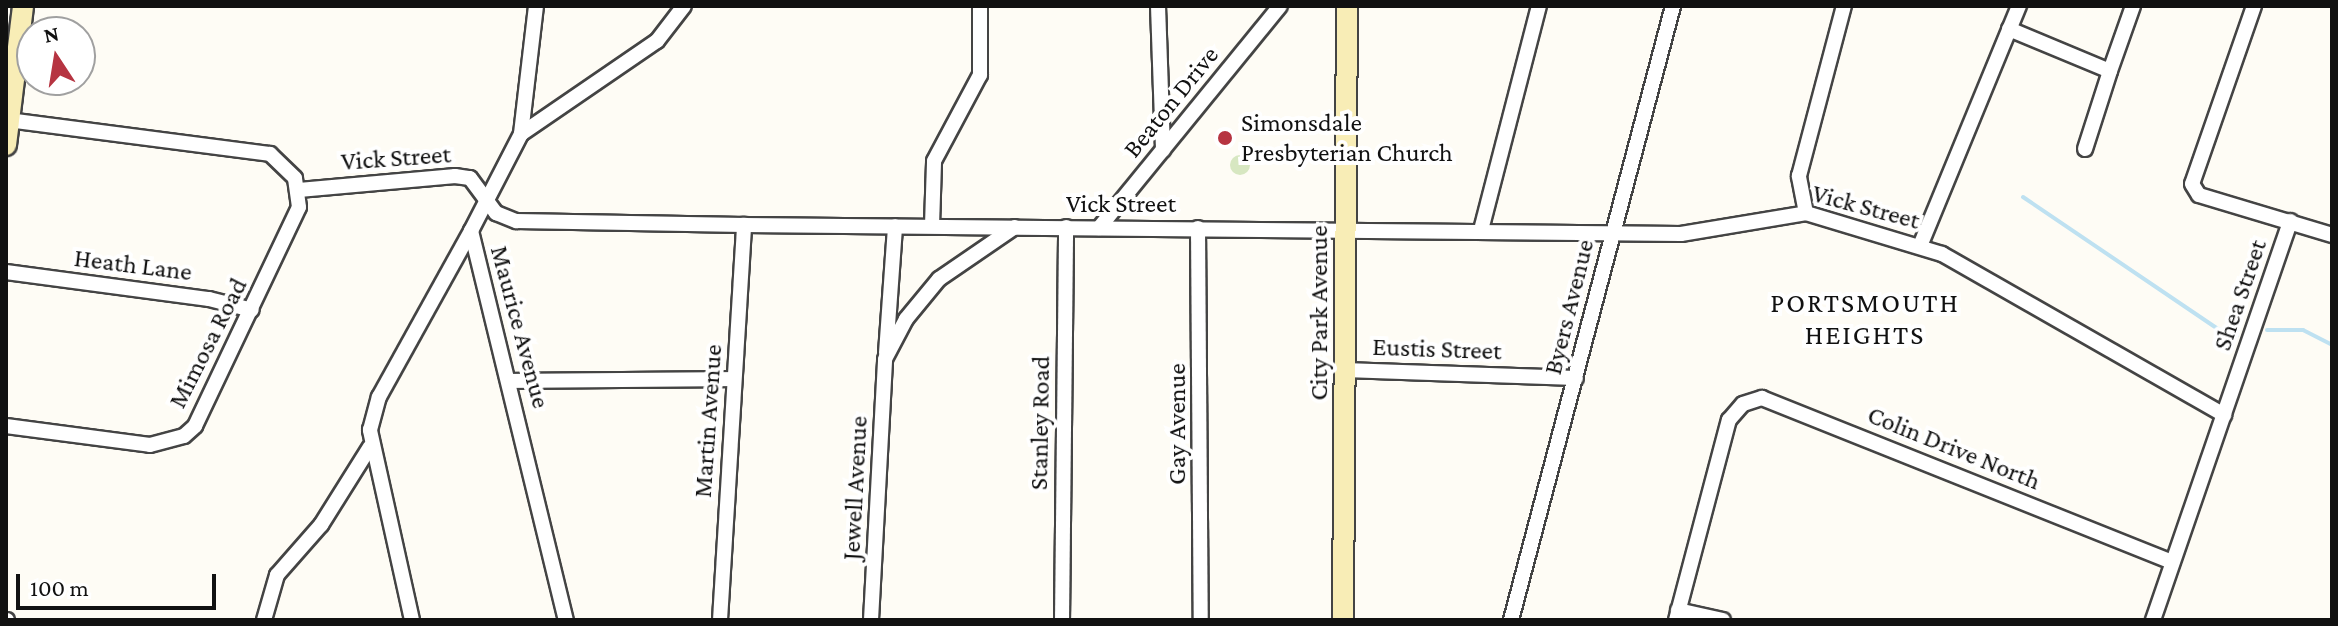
<!DOCTYPE html>
<html>
<head>
<meta charset="utf-8">
<style>
	body { margin:0 }
	#map { position:relative; width:2338px; height:626px; overflow:hidden; background:#fefcf5; font-family:"Crimson Pro",serif }
	div>[style] { position:absolute }
	.green>* { inset:0; background:#d7e7c1 }
	.round { border-radius:50% }
	.stream>* { height:4px; margin:-2px; padding:0 2px; transform-origin:2px; border-radius:2px; background:#bee1f1 }
	.roads { filter:drop-shadow(2px 0 #444) drop-shadow(-2px 0 #444) drop-shadow(0 2px #444) drop-shadow(0 -2px #444) }
	.street>* { height:14px; margin:-7px; padding:0 7px; transform-origin:7px; border-radius:7px; background:#fff }
	.secondary>* { height:20px; margin:-10px; padding:0 10px; transform-origin:10px; border-radius:10px; background:#f8edb6 }
	.dots>* { width:22px; height:22px; translate:-50% -50%; box-sizing:border-box; border:4px solid #fff; border-radius:50% }
	span { translate:-50% -50%; white-space:nowrap; text-align:center; line-height:1.15; -webkit-text-stroke:8px #fff; paint-order:stroke }
	.street-label { font-size:26px; color:#111 }
	.poi-label { font-size:26px; color:#111 }
	.left { translate:0 -50%; text-align:left }
	.neighbourhood-label { font-size:28px; color:#111; letter-spacing:2px }
	.frame { position:absolute; inset:0; border:8px solid #111; pointer-events:none }
	.north { position:absolute; left:16px; top:16px; width:80px; height:80px; box-sizing:border-box; background:#fff; border:2px solid #a0a0a0; border-radius:50%; rotate:348deg; font-size:22px; font-weight:700; line-height:32px; text-align:center; color:#111 }
	.north::after { content:''; display:block; margin:auto; width:28px; height:36px; background:#b63441; clip-path:polygon(50% 0,100% 100%,50% 72%,0 100%) }
	.scale { position:absolute; left:16px; top:574px; width:200px; height:36px; box-sizing:border-box; border:4px solid #111; border-top:0; padding-left:10px; font-size:24px; line-height:28px; white-space:nowrap; color:#111; -webkit-text-stroke:6px #fff; paint-order:stroke }
</style>
</head>
<body>
<div id="map">
	<div class="green">
		<div class="round" style="left:1230px;top:155px;width:20px;height:20px"></div>
	</div>
	<div class="stream">
		<div style="left:2023px;top:197px;width:235px;rotate:34.1deg"></div>
		<div style="left:2218px;top:329px;width:20px;rotate:20deg"></div>
		<div style="left:2267px;top:330px;width:36px"></div>
		<div style="left:2303px;top:330px;width:33px;rotate:27deg"></div>
	</div>
	<div class="roads">
		<div class="street">
			<div style="left:536px;top:6px;width:129px;rotate:96.7deg"></div>
			<div style="left:521px;top:134px;width:109px;rotate:117.3deg"></div>
			<div style="left:471px;top:231px;width:400px;rotate:76.3deg"></div>
			<div style="left:1158px;top:6px;width:144px;rotate:88deg"></div>
			<div style="left:2254px;top:6px;width:188px;rotate:109.2deg"></div>
			<div style="left:2192px;top:184px;width:13px;rotate:58deg"></div>
			<div style="left:2199px;top:195px;width:139px;rotate:16.7deg"></div>
			<div style="left:2009px;top:29px;width:109px;rotate:22.6deg"></div>
			<div style="left:2110px;top:71px;width:69px;rotate:-70.5deg"></div>
			<div style="left:521px;top:134px;width:165px;rotate:-34.4deg"></div>
			<div style="left:657px;top:41px;width:44px;rotate:-52.4deg"></div>
			<div style="left:2085px;top:149px;width:82px;rotate:-72.2deg"></div>
			<div style="left:299px;top:190px;width:157px;rotate:-5.1deg"></div>
			<div style="left:455px;top:176px;width:15px;rotate:8deg"></div>
			<div style="left:470px;top:178px;width:44px;rotate:53.4deg"></div>
			<div style="left:496px;top:213px;width:22px;rotate:22deg"></div>
			<div style="left:516px;top:221px;width:228px;rotate:1deg"></div>
			<div style="left:744px;top:225px;width:937px;rotate:0.55deg"></div>
			<div style="left:1681px;top:234px;width:127px;rotate:-9.5deg"></div>
			<div style="left:1806px;top:213px;width:142px;rotate:16.8deg"></div>
			<div style="left:1942px;top:254px;width:325px;rotate:29.7deg"></div>
			<div style="left:1806px;top:213px;width:38px;rotate:-101deg"></div>
			<div style="left:1799px;top:176px;width:176px;rotate:-75.2deg"></div>
			<div style="left:932px;top:226px;width:65px;rotate:-88.2deg"></div>
			<div style="left:934px;top:161px;width:98px;rotate:-61.9deg"></div>
			<div style="left:980px;top:75px;width:69px;rotate:-90deg"></div>
			<div style="left:1099px;top:228px;width:286px;rotate:-50.8deg"></div>
			<div style="left:1198px;top:228px;width:392px;rotate:89.6deg"></div>
			<div style="left:1481px;top:230px;width:231px;rotate:-75.5deg"></div>
			<div style="left:1920px;top:246px;width:260px;rotate:-67.6deg"></div>
			<div style="left:6px;top:272px;width:205px;rotate:7.6deg"></div>
			<div style="left:209px;top:299px;width:44px;rotate:14.3deg"></div>
			<div style="left:886px;top:353px;width:127px;rotate:-85.9deg"></div>
			<div style="left:1344px;top:370px;width:232px;rotate:2deg"></div>
			<div style="left:510px;top:381px;width:224px;rotate:-0.5deg"></div>
			<div style="left:6px;top:426px;width:145px;rotate:7.5deg"></div>
			<div style="left:150px;top:445px;width:35px;rotate:-15deg"></div>
			<div style="left:184px;top:436px;width:15px;rotate:-42deg"></div>
			<div style="left:195px;top:426px;width:242px;rotate:-64.6deg"></div>
			<div style="left:299px;top:207px;width:29px;rotate:-98deg"></div>
			<div style="left:295px;top:178px;width:35px;rotate:-136deg"></div>
			<div style="left:270px;top:154px;width:263px;rotate:-172.6deg"></div>
			<div style="left:1678px;top:610px;width:46px;rotate:12.5deg"></div>
			<div style="left:6px;top:620px;width:1px"></div>
			<div style="left:264px;top:620px;width:47px;rotate:-73.9deg"></div>
			<div style="left:277px;top:575px;width:67px;rotate:-48.7deg"></div>
			<div style="left:321px;top:525px;width:92px;rotate:-57.9deg"></div>
			<div style="left:412px;top:620px;width:195px;rotate:-102.5deg"></div>
			<div style="left:370px;top:430px;width:34px;rotate:-75deg"></div>
			<div style="left:379px;top:397px;width:190px;rotate:-61deg"></div>
			<div style="left:720px;top:620px;width:396px;rotate:-86.5deg"></div>
			<div style="left:871px;top:620px;width:261px;rotate:-86.9deg"></div>
			<div style="left:885px;top:359px;width:45px;rotate:-62.3deg"></div>
			<div style="left:906px;top:319px;width:52px;rotate:-50.5deg"></div>
			<div style="left:939px;top:279px;width:92px;rotate:-34.4deg"></div>
			<div style="left:1062px;top:620px;width:393px;rotate:-89.4deg"></div>
			<div style="left:1511px;top:620px;width:635px;rotate:-75.22deg"></div>
			<div style="left:1676px;top:620px;width:207px;rotate:-75.2deg"></div>
			<div style="left:1729px;top:420px;width:21px;rotate:-49deg"></div>
			<div style="left:1743px;top:404px;width:20px;rotate:-18deg"></div>
			<div style="left:1762px;top:398px;width:442px;rotate:21.8deg"></div>
			<div style="left:2153px;top:620px;width:422px;rotate:-71deg"></div>
		</div>
		<div class="secondary">
			<div style="left:6px;top:145px;width:140px;rotate:-83deg"></div>
			<div style="left:1343px;top:620px;width:614px;rotate:-89.63deg"></div>
		</div>
	</div>
	<div class="dots">
		<div style="left:1225px;top:138px;background:#b63441"></div>
	</div>
	<div class="street-label">
		<span style="left:1171px;top:102px;rotate:-51deg">Beaton Drive</span>
		<span style="left:396px;top:158px;rotate:-4deg">Vick Street</span>
		<span style="left:1121px;top:204px">Vick Street</span>
		<span style="left:1866px;top:207px;rotate:15deg">Vick Street</span>
		<span style="left:133px;top:265px;rotate:7deg">Heath Lane</span>
		<span style="left:2240px;top:295px;rotate:-71deg">Shea Street</span>
		<span style="left:1569px;top:307px;rotate:-76deg">Byers Avenue</span>
		<span style="left:1319px;top:313px;rotate:-90deg">City Park Avenue</span>
		<span style="left:520px;top:327px;rotate:75deg">Maurice Avenue</span>
		<span style="left:208px;top:343px;rotate:-63deg">Mimosa Road</span>
		<span style="left:1437px;top:349px;rotate:2deg">Eustis Street</span>
		<span style="left:708px;top:421px;rotate:-86deg">Martin Avenue</span>
		<span style="left:1040px;top:423px;rotate:-89deg">Stanley Road</span>
		<span style="left:1177px;top:424px;rotate:-90deg">Gay Avenue</span>
		<span style="left:1954px;top:448px;rotate:22deg">Colin Drive North</span>
		<span style="left:855px;top:488px;rotate:-87deg">Jewell Avenue</span>
	</div>
	<div class="poi-label">
		<span class="left" style="left:1241px;top:138px">Simonsdale<br>Presbyterian Church</span>
	</div>
	<div class="neighbourhood-label">
		<span style="left:1865px;top:319px">PORTSMOUTH<br>HEIGHTS</span>
	</div>
	<div class="frame"></div>
	<div class="north">N</div>
	<div class="scale">100 m</div>
</div>
</body>
</html>
